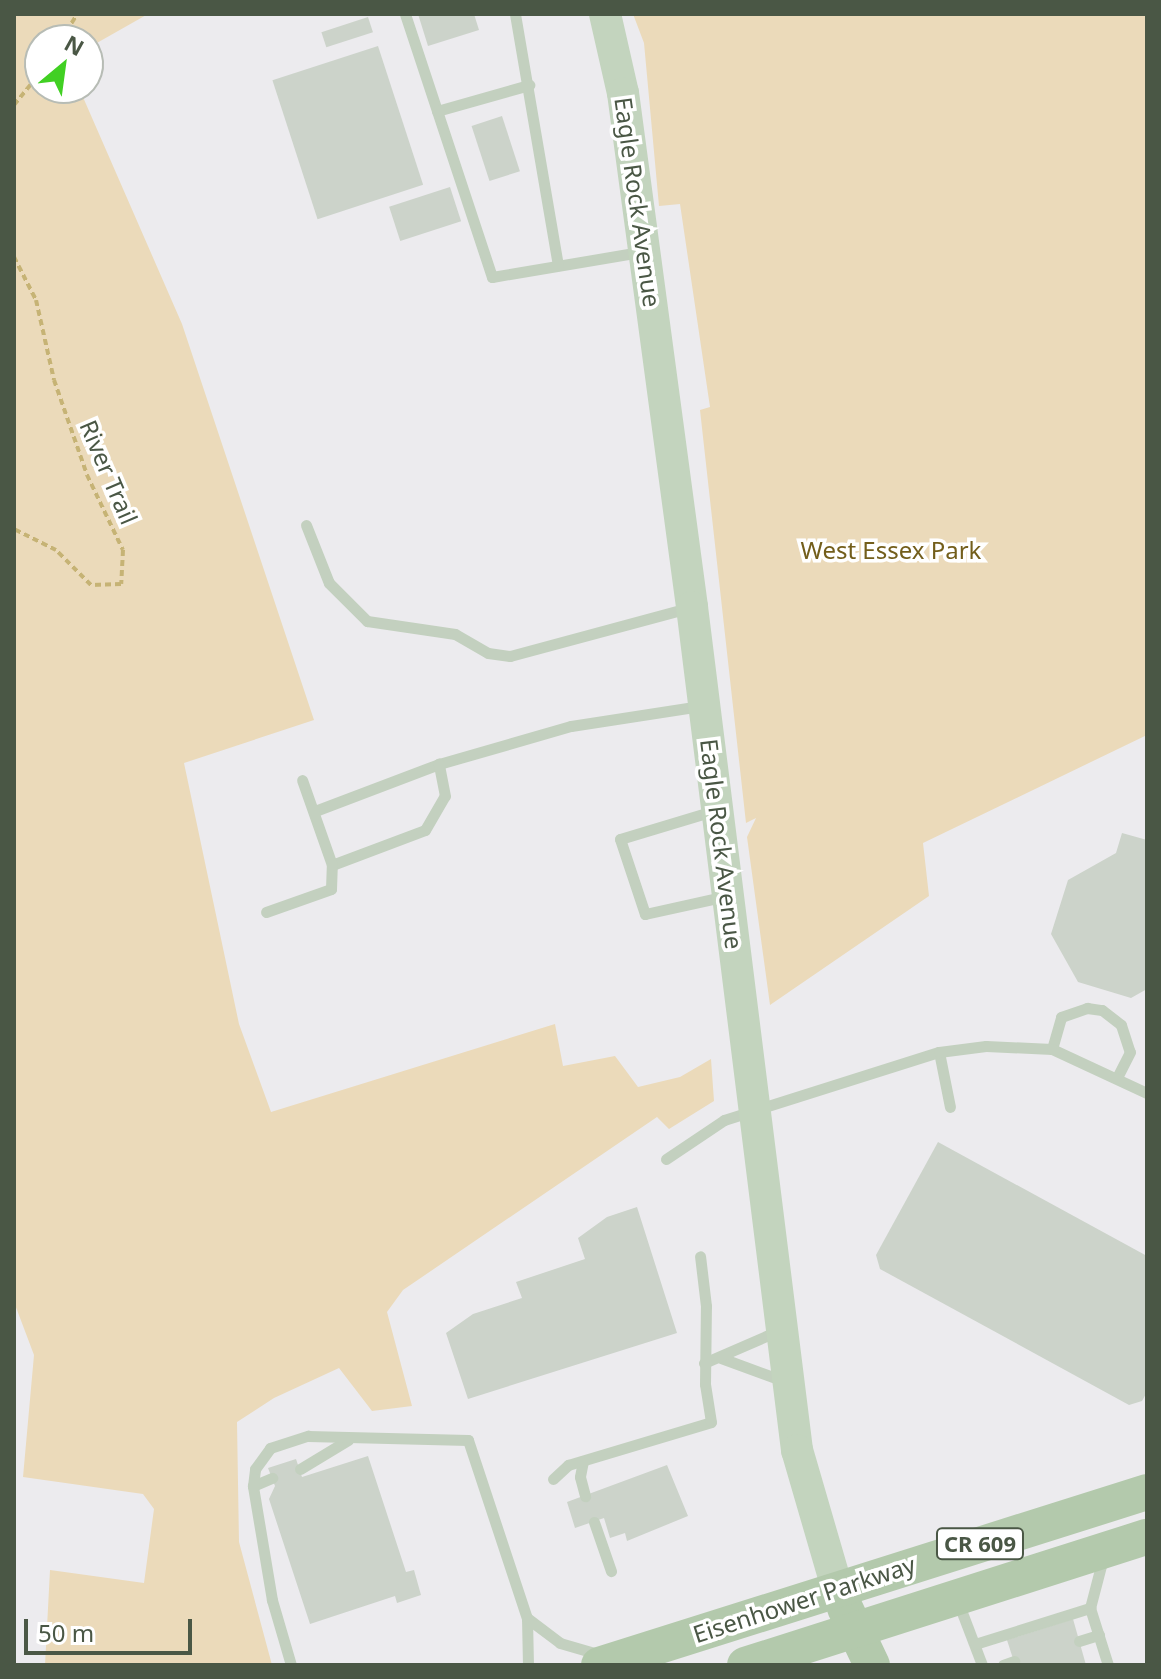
<!DOCTYPE html>
<html>
<head>
<meta charset="utf-8">
<style>
	body { margin:0 }
	#map { position:relative; width:1161px; height:1679px; overflow:hidden; background:#ecebee; font-family:"Noto Sans",sans-serif }
	div>[style] { position:absolute }
	.green>* { inset:0; background:#ebdaba }
	.building>* { inset:0; background:#ccd3ca; transform-origin:0 0 }
	.path>* { height:4px; margin-top:-2px; transform-origin:0; background:repeating-linear-gradient(90deg,#c6b375 0 6px,transparent 0 10px) }
	.lane>* { height:11px; margin:-5.5px; padding:0 5.5px; transform-origin:5.5px; border-radius:5.5px; background:#c3d0bf }
	.secondary>* { height:32px; margin:-16px; padding:0 16px; transform-origin:16px; border-radius:16px; background:#c3d4be }
	.primary>* { height:36px; margin:-18px; padding:0 18px; transform-origin:18px; border-radius:18px; background:#b3c9ac }
	span { translate:-50% -50%; white-space:nowrap; text-align:center; line-height:1.15; -webkit-text-stroke:7px #fff; paint-order:stroke }
	.shield-label span { padding:2px 6px; background:#fff; border:2px solid; border-radius:6px; -webkit-text-stroke-width:0 }
	.shield-label { font-size:22px; color:#4a5745; font-weight:700 }
	.street-label { font-size:24px; color:#4a5745 }
	.park-label { font-size:24px; color:#735e1b }
	.frame { position:absolute; inset:0; border:16px solid #4a5745; pointer-events:none }
	.north { position:absolute; left:24px; top:24px; width:80px; height:80px; box-sizing:border-box; background:#fff; border:2px solid #b7bcb5; border-radius:50%; rotate:29deg; font-size:22px; font-weight:700; line-height:32px; text-align:center; color:#4a5745 }
	.north::after { content:''; display:block; margin:auto; width:28px; height:36px; background:#41d023; clip-path:polygon(50% 0,100% 100%,50% 72%,0 100%) }
	.scale { position:absolute; left:24px; top:1619px; width:168px; height:36px; box-sizing:border-box; border:4px solid #4a5745; border-top:0; padding-left:10px; font-size:24px; line-height:28px; white-space:nowrap; color:#4a5745; -webkit-text-stroke:6px #fff; paint-order:stroke }
</style>
</head>
<body>
<div id="map">
	<div class="green">
		<div style="clip-path:polygon(14px 14px,148px 14px,88px 48px,88px 40px,40px 40px,40px 88px,79px 88px,182px 324px,314px 720px,184px 763px,239px 1024px,271px 1112px,555px 1024px,563px 1066px,615px 1056px,638px 1087px,680px 1077px,711px 1059px,714px 1101px,669px 1129px,657px 1117px,403px 1290px,387px 1312px,412px 1406px,372px 1411px,339px 1368px,274px 1398px,237px 1422px,239px 1542px,272px 1665px,45px 1665px,50px 1570px,144px 1583px,154px 1509px,143px 1494px,23px 1477px,34px 1355px,14px 1302px)"></div>
		<div style="clip-path:polygon(633px 14px,1147px 14px,1147px 735px,923px 843px,929px 896px,770px 1005px,747px 837px,756px 818px,746px 823px,700px 410px,710px 407px,680px 204px,659px 206px,644px 43px)"></div>
	</div>
	<div class="building">
		<div style="clip-path:polygon(418px 14px,474px 14px,479px 30px,428px 46px)"></div>
		<div style="left:368px;top:17px;width:16px;height:49px;rotate:72deg"></div>
		<div style="left:378px;top:46px;width:146px;height:111px;rotate:72deg"></div>
		<div style="left:502px;top:116px;width:58px;height:32px;rotate:72deg"></div>
		<div style="left:450px;top:187px;width:36px;height:64px;rotate:72deg"></div>
		<div style="clip-path:polygon(1122px 833px,1147px 840px,1147px 989px,1131px 998px,1078px 982px,1051px 934px,1068px 880px,1116px 853px)"></div>
		<div style="clip-path:polygon(938px 1142px,1147px 1256px,1147px 1392px,1142px 1401px,1129px 1405px,880px 1269px,876px 1255px)"></div>
		<div style="clip-path:polygon(637px 1207px,677px 1333px,468px 1399px,446px 1333px,473px 1314px,522px 1298px,516px 1282px,585px 1259px,578px 1238px,607px 1217px)"></div>
		<div style="clip-path:polygon(368px 1456px,406px 1572px,414px 1570px,421px 1595px,397px 1603px,395px 1596px,310px 1624px,269px 1499px,275px 1486px,268px 1468px,296px 1459px,302px 1477px)"></div>
		<div style="clip-path:polygon(667px 1465px,688px 1516px,627px 1541px,625px 1533px,610px 1538px,604px 1518px,575px 1528px,567px 1502px)"></div>
		<div style="clip-path:polygon(1073px 1619px,1086px 1665px,1015px 1665px,1007px 1640px)"></div>
	</div>
	<div class="path">
		<div style="left:61px;top:40px;width:31px;rotate:-58deg"></div>
		<div style="left:14px;top:105px;width:41px;rotate:-50.9deg"></div>
		<div style="left:14px;top:257px;width:48px;rotate:62.9deg"></div>
		<div style="left:36px;top:300px;width:82px;rotate:77.3deg"></div>
		<div style="left:54px;top:380px;width:101px;rotate:70.8deg"></div>
		<div style="left:87px;top:475px;width:83px;rotate:64.4deg"></div>
		<div style="left:123px;top:550px;width:34px;rotate:93deg"></div>
		<div style="left:121px;top:584px;width:30px;rotate:178deg"></div>
		<div style="left:91px;top:585px;width:49px;rotate:-135deg"></div>
		<div style="left:56px;top:550px;width:47px;rotate:-153.4deg"></div>
	</div>
	<div class="lane">
		<div style="left:405px;top:14px;width:277px;rotate:71.7deg"></div>
		<div style="left:492px;top:277px;width:150px;rotate:-9.6deg"></div>
		<div style="left:515px;top:14px;width:255px;rotate:80.3deg"></div>
		<div style="left:437px;top:111px;width:96px;rotate:-15.8deg"></div>
		<div style="left:306px;top:525px;width:62px;rotate:68.4deg"></div>
		<div style="left:329px;top:583px;width:54px;rotate:45deg"></div>
		<div style="left:367px;top:621px;width:89px;rotate:8.4deg"></div>
		<div style="left:455px;top:634px;width:38px;rotate:30deg"></div>
		<div style="left:488px;top:653px;width:22px;rotate:8deg"></div>
		<div style="left:510px;top:656px;width:184px;rotate:-15.1deg"></div>
		<div style="left:315px;top:811px;width:133px;rotate:-20.8deg"></div>
		<div style="left:439px;top:764px;width:137px;rotate:-16.1deg"></div>
		<div style="left:571px;top:726px;width:131px;rotate:-8.8deg"></div>
		<div style="left:713px;top:811px;width:97px;rotate:163.2deg"></div>
		<div style="left:620px;top:839px;width:79px;rotate:71.6deg"></div>
		<div style="left:645px;top:914px;width:83px;rotate:-12.5deg"></div>
		<div style="left:332px;top:865px;width:99px;rotate:-20.6deg"></div>
		<div style="left:425px;top:830px;width:39px;rotate:-60deg"></div>
		<div style="left:445px;top:796px;width:33px;rotate:-101deg"></div>
		<div style="left:266px;top:912px;width:69px;rotate:-19.5deg"></div>
		<div style="left:331px;top:889px;width:24px;rotate:-88deg"></div>
		<div style="left:332px;top:865px;width:90px;rotate:-109.4deg"></div>
		<div style="left:1052px;top:1049px;width:33px;rotate:-74deg"></div>
		<div style="left:1061px;top:1017px;width:28px;rotate:-19deg"></div>
		<div style="left:1087px;top:1008px;width:15px;rotate:8deg"></div>
		<div style="left:1102px;top:1010px;width:24px;rotate:38deg"></div>
		<div style="left:1121px;top:1025px;width:28px;rotate:72deg"></div>
		<div style="left:1130px;top:1052px;width:28px;rotate:117deg"></div>
		<div style="left:939px;top:1052px;width:56px;rotate:78.7deg"></div>
		<div style="left:666px;top:1159px;width:70px;rotate:-33.9deg"></div>
		<div style="left:724px;top:1120px;width:225px;rotate:-17.6deg"></div>
		<div style="left:939px;top:1052px;width:47px;rotate:-7.3deg"></div>
		<div style="left:986px;top:1046px;width:66px;rotate:2.6deg"></div>
		<div style="left:1052px;top:1049px;width:105px;rotate:24.9deg"></div>
		<div style="left:721px;top:1358px;width:67px;rotate:20.1deg"></div>
		<div style="left:704px;top:1363px;width:83px;rotate:-23.5deg"></div>
		<div style="left:583px;top:1461px;width:16px;rotate:101deg"></div>
		<div style="left:580px;top:1477px;width:20px;rotate:75deg"></div>
		<div style="left:300px;top:1469px;width:56px;rotate:-31.1deg"></div>
		<div style="left:553px;top:1479px;width:21px;rotate:-43deg"></div>
		<div style="left:568px;top:1465px;width:149px;rotate:-16.7deg"></div>
		<div style="left:711px;top:1422px;width:38px;rotate:-99deg"></div>
		<div style="left:705px;top:1384px;width:78px;rotate:-89.3deg"></div>
		<div style="left:706px;top:1306px;width:50px;rotate:-96.8deg"></div>
		<div style="left:253px;top:1486px;width:21px;rotate:-23deg"></div>
		<div style="left:594px;top:1522px;width:52px;rotate:70.9deg"></div>
		<div style="left:1103px;top:1558px;width:52px;rotate:104.6deg"></div>
		<div style="left:1090px;top:1608px;width:60px;rotate:72.5deg"></div>
		<div style="left:958px;top:1602px;width:67px;rotate:69.1deg"></div>
		<div style="left:527px;top:1618px;width:47px;rotate:88.8deg"></div>
		<div style="left:1079px;top:1641px;width:21px;rotate:-17deg"></div>
		<div style="left:975px;top:1644px;width:121px;rotate:-17.4deg"></div>
		<div style="left:291px;top:1665px;width:68px;rotate:-106.3deg"></div>
		<div style="left:272px;top:1600px;width:116px;rotate:-99.5deg"></div>
		<div style="left:253px;top:1486px;width:17px;rotate:-83deg"></div>
		<div style="left:255px;top:1469px;width:26px;rotate:-54deg"></div>
		<div style="left:270px;top:1448px;width:40px;rotate:-18deg"></div>
		<div style="left:308px;top:1436px;width:160px;rotate:1.4deg"></div>
		<div style="left:468px;top:1440px;width:188px;rotate:71.7deg"></div>
		<div style="left:527px;top:1618px;width:41px;rotate:37.1deg"></div>
		<div style="left:560px;top:1643px;width:43px;rotate:16.3deg"></div>
		<div style="left:1003px;top:1665px;width:12px;rotate:-20deg"></div>
	</div>
	<div class="secondary">
		<div style="left:605px;top:14px;width:81px;rotate:77.2deg"></div>
		<div style="left:623px;top:93px;width:519px;rotate:82.35deg"></div>
		<div style="left:692px;top:607px;width:850px;rotate:82.9deg"></div>
		<div style="left:797px;top:1450px;width:144px;rotate:73.8deg"></div>
	</div>
	<div class="primary">
		<div style="left:845px;top:1608px;width:63px;rotate:64.7deg"></div>
		<div style="left:599px;top:1665px;width:575px;rotate:-17.52deg"></div>
		<div style="left:745px;top:1665px;width:422px;rotate:-17.7deg"></div>
	</div>
	<div class="shield-label">
		<span style="left:980px;top:1544px">CR 609</span>
	</div>
	<div class="street-label">
		<span style="left:638px;top:202px;rotate:82deg">Eagle Rock Avenue</span>
		<span style="left:109px;top:472px;rotate:67deg">River Trail</span>
		<span style="left:722px;top:844px;rotate:83deg">Eagle Rock Avenue</span>
		<span style="left:804px;top:1599px;rotate:-18deg">Eisenhower Parkway</span>
	</div>
	<div class="park-label">
		<span style="left:891px;top:550px">West Essex Park</span>
	</div>
	<div class="frame"></div>
	<div class="north">N</div>
	<div class="scale">50 m</div>
</div>
</body>
</html>
